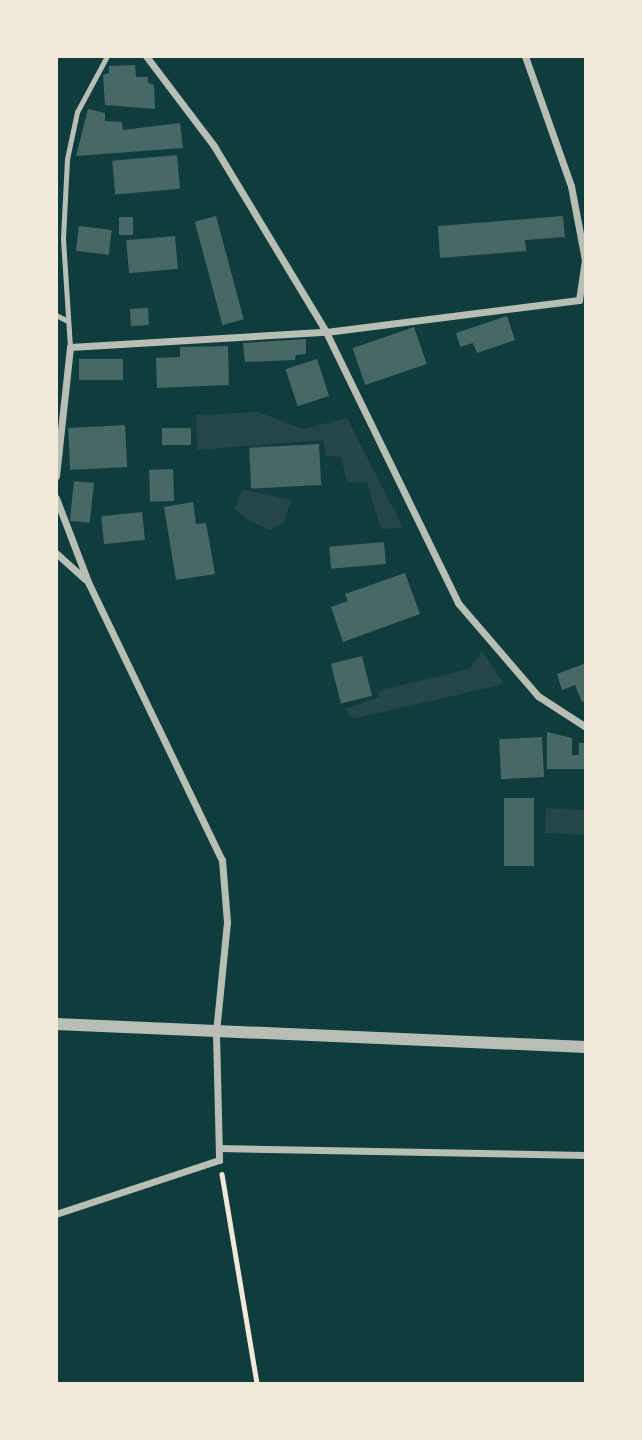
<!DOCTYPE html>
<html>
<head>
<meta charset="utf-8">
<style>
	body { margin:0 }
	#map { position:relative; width:642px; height:1440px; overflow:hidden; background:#0f3d3e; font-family:"PT Sans Narrow",sans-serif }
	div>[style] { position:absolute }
	.green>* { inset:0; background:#244646; transform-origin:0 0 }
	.building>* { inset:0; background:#486865; transform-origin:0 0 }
	.path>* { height:4.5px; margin:-2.25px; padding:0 2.25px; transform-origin:2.25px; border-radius:2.25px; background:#f1e9da }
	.service>* { height:5px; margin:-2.5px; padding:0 2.5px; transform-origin:2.5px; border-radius:2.5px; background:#b8beb3 }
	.minor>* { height:7px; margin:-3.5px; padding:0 3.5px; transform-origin:3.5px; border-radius:3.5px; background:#b8beb3 }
	.tertiary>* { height:12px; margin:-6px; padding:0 6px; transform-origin:6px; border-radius:6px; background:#b8beb3 }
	span { translate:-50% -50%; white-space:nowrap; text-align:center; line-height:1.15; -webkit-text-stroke:7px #f1e9da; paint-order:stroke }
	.frame { position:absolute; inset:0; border:58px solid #f1e9da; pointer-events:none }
</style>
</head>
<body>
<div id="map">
	<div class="green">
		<div style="clip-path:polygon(258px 412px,303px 429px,347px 418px,403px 528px,381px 529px,367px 483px,347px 482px,341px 457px,326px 456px,323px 440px,197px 450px,196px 415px)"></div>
		<div style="clip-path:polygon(242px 489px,291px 500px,284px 522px,270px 530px,246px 519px,235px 508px)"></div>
		<div style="clip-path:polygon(482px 651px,504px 684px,353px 719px,345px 709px,379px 697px,377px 691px,469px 669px)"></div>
		<div style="left:546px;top:808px;width:40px;height:25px;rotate:3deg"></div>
	</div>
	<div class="building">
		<div style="clip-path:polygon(135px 65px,136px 77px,148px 77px,148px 83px,154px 85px,155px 109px,105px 105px,103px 75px,109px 73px,109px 66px)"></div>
		<div style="clip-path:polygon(88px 109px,105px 113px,105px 121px,122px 122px,123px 130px,180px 123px,183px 148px,76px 156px)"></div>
		<div style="left:177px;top:155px;width:34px;height:65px;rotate:85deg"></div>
		<div style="left:216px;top:216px;width:107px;height:22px;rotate:75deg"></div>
		<div style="clip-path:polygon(563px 216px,565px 237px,525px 240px,526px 251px,440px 258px,438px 226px)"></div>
		<div style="left:119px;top:217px;width:14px;height:18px"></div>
		<div style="left:79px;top:226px;width:33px;height:25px;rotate:7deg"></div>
		<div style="left:175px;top:236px;width:33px;height:49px;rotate:85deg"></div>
		<div style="left:148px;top:308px;width:17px;height:18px;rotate:87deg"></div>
		<div style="clip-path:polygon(507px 316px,515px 340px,477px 353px,473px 343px,460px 347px,456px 333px)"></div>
		<div style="left:414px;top:327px;width:39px;height:65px;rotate:71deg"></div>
		<div style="clip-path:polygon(306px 339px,306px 354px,296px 355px,295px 360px,245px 362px,243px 343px)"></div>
		<div style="clip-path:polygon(228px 346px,229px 385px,157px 388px,156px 358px,180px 357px,180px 347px)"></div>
		<div style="left:123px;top:359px;width:21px;height:44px;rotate:90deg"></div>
		<div style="left:317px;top:359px;width:39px;height:33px;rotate:72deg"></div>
		<div style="left:125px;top:425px;width:42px;height:57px;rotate:87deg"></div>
		<div style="left:162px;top:428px;width:29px;height:17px"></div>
		<div style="left:319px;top:444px;width:41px;height:70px;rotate:87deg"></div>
		<div style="left:173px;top:469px;width:32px;height:24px;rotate:88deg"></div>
		<div style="left:74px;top:481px;width:20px;height:40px;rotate:6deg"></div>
		<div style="clip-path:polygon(193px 502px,196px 524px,206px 523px,215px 574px,176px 580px,164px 507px)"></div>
		<div style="left:142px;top:512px;width:28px;height:41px;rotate:84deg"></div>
		<div style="left:384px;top:542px;width:22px;height:55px;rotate:85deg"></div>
		<div style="clip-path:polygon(405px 573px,420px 614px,343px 642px,331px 607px,348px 601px,345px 594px)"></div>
		<div style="left:362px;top:656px;width:41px;height:32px;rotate:76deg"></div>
		<div style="clip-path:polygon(586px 663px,586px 701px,582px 702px,575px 685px,562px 690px,557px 674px)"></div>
		<div style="clip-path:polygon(547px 732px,572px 738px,572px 755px,579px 755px,579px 743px,586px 743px,586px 769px,547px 769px)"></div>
		<div style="left:542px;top:737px;width:40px;height:43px;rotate:87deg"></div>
		<div style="left:504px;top:798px;width:30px;height:68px"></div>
	</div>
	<div class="path">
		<div style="left:222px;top:1174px;width:213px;rotate:80.5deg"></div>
	</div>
	<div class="service">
		<div style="left:56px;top:315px;width:13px;rotate:27deg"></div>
		<div style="left:70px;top:347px;width:109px;rotate:-93.7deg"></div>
		<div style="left:63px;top:238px;width:79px;rotate:-87.1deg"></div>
		<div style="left:67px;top:159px;width:48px;rotate:-78deg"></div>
		<div style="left:77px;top:112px;width:64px;rotate:-61.8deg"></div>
	</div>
	<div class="minor">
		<div style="left:146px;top:56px;width:113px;rotate:52.9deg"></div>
		<div style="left:214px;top:146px;width:217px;rotate:58.9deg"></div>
		<div style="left:326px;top:332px;width:301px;rotate:64deg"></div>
		<div style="left:458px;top:603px;width:123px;rotate:49.3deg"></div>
		<div style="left:538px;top:696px;width:57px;rotate:32.9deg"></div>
		<div style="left:56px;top:476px;width:130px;rotate:-83.8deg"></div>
		<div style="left:70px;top:347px;width:256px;rotate:-3.4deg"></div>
		<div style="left:326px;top:332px;width:255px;rotate:-7.2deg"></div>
		<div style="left:579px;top:300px;width:40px;rotate:-81.5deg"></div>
		<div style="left:585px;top:260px;width:75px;rotate:-100.7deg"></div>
		<div style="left:571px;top:186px;width:138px;rotate:-109.5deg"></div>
		<div style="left:56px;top:498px;width:90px;rotate:69.1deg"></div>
		<div style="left:88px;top:582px;width:309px;rotate:64.3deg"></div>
		<div style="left:222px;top:860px;width:62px;rotate:85.4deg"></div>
		<div style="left:227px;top:922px;width:112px;rotate:95.7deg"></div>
		<div style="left:216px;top:1033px;width:127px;rotate:88.6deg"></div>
		<div style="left:219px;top:1160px;width:172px;rotate:161.7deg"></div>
		<div style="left:56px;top:553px;width:39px;rotate:42deg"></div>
		<div style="left:219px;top:1148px;width:367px;rotate:1.1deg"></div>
	</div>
	<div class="tertiary">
		<div style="left:56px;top:1024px;width:530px;rotate:2.48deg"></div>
	</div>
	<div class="frame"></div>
</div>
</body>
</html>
